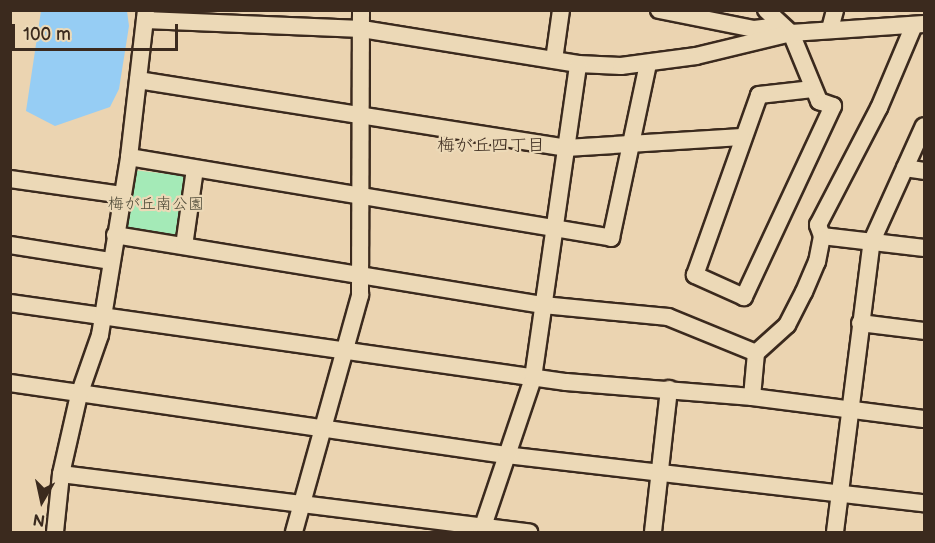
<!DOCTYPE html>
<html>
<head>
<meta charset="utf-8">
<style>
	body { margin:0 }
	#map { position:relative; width:935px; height:543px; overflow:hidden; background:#ebd4b1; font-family:"Balsamiq Sans","Klee One",sans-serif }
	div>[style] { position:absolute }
	.green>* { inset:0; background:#a4eab7 }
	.water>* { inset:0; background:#96cdf4 }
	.roads { filter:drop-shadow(2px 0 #3b2a1e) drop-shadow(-2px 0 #3b2a1e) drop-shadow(0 2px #3b2a1e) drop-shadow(0 -2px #3b2a1e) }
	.minor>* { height:16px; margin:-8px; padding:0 8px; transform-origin:8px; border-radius:8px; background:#ecd9b7 }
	span { translate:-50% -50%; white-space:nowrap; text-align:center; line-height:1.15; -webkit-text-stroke:4.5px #ecd9b7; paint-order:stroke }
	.park-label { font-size:16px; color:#4b4735 }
	.neighbourhood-label { font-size:18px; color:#3b2a1e }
	.frame { position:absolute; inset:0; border:12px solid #3b2a1e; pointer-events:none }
	.north { position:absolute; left:12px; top:471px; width:60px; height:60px; -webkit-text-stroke:4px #ecd9b7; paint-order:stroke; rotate:189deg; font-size:16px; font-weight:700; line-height:24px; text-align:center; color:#3b2a1e }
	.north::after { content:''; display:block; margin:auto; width:21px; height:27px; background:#3b2a1e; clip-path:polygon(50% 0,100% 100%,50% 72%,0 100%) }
	.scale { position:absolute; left:12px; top:24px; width:166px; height:27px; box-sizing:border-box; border:3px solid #3b2a1e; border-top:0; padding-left:8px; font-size:18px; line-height:21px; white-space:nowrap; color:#3b2a1e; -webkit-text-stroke:4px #ecd9b7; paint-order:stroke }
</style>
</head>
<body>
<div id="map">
	<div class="green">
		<div style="clip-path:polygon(133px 170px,193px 177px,182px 237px,176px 240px,124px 231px)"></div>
	</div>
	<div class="water">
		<div style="clip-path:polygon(117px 11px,127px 11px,129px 26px,119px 89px,110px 107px,55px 126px,26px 111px,41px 11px)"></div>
	</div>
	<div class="roads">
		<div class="minor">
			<div style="left:659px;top:10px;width:97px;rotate:11.3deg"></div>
			<div style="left:754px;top:29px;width:26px;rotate:-7deg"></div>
			<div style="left:766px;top:10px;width:34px;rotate:43deg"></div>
			<div style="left:791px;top:33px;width:74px;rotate:67.6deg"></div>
			<div style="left:819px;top:101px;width:15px;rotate:20deg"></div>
			<div style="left:833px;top:106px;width:211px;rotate:115deg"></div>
			<div style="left:744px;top:297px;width:54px;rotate:-155.8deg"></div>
			<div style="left:695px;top:275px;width:191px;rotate:-70.4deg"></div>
			<div style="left:759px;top:95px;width:54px;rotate:-6.3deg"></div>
			<div style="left:145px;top:20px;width:217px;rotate:2.4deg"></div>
			<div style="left:362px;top:29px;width:219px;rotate:9.2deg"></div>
			<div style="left:578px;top:64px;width:43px;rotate:2.7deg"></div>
			<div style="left:621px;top:66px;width:76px;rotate:-7.6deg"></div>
			<div style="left:696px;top:56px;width:98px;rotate:-13.6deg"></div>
			<div style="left:791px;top:33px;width:133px;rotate:-3.9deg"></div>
			<div style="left:830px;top:29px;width:20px;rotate:-75deg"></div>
			<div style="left:554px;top:60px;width:50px;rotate:-82deg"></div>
			<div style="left:138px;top:80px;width:433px;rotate:9deg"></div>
			<div style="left:566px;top:148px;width:176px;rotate:-3.6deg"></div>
			<div style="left:129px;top:157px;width:489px;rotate:9.5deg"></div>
			<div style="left:611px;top:238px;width:178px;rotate:-78deg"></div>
			<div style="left:905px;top:168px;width:19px;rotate:9deg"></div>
			<div style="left:10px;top:179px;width:113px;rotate:8.1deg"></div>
			<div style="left:115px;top:235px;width:434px;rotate:9.3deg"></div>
			<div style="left:543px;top:305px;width:126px;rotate:5.5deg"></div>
			<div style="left:668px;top:317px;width:95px;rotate:22.2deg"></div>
			<div style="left:822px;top:236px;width:103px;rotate:6.7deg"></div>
			<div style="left:10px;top:245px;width:101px;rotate:9.1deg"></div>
			<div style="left:184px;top:246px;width:78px;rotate:-81.9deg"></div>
			<div style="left:10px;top:303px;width:562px;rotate:8.09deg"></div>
			<div style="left:566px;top:382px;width:187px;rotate:4.6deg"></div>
			<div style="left:752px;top:397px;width:173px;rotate:7.3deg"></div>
			<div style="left:860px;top:323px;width:64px;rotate:7.1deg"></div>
			<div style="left:10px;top:383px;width:501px;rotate:8.26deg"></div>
			<div style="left:506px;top:455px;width:421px;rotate:6.6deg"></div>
			<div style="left:752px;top:397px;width:44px;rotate:-84.8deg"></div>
			<div style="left:756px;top:353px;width:42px;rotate:-42.1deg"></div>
			<div style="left:787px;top:325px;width:37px;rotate:-63deg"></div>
			<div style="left:804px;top:292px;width:33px;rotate:-67deg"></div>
			<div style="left:817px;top:262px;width:26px;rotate:-79deg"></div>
			<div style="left:822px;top:236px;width:12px;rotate:-110deg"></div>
			<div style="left:818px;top:225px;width:132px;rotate:-62.5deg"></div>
			<div style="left:879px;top:108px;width:90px;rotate:-67.1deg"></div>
			<div style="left:61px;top:474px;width:472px;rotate:7.1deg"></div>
			<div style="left:55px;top:532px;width:58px;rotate:-84.1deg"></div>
			<div style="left:61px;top:474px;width:81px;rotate:-77.2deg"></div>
			<div style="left:79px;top:395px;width:64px;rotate:-70.7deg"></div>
			<div style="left:100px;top:335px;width:180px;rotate:-80.7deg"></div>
			<div style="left:129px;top:157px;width:148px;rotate:-83.4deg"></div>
			<div style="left:294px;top:532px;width:246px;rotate:-74.4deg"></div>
			<div style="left:360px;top:295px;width:285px;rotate:-89.8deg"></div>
			<div style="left:481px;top:532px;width:163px;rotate:-71.3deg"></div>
			<div style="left:533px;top:378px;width:317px;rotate:-81.8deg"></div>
			<div style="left:653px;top:532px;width:144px;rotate:-83.6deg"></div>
			<div style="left:835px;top:532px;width:293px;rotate:-82.8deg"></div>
			<div style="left:872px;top:241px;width:126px;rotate:-65.7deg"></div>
		</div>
	</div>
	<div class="park-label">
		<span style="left:156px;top:205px">梅が丘南公園</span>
	</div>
	<div class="neighbourhood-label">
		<span style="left:491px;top:146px">梅が丘四丁目</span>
	</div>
	<div class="frame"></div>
	<div class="north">N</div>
	<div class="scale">100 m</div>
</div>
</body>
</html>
